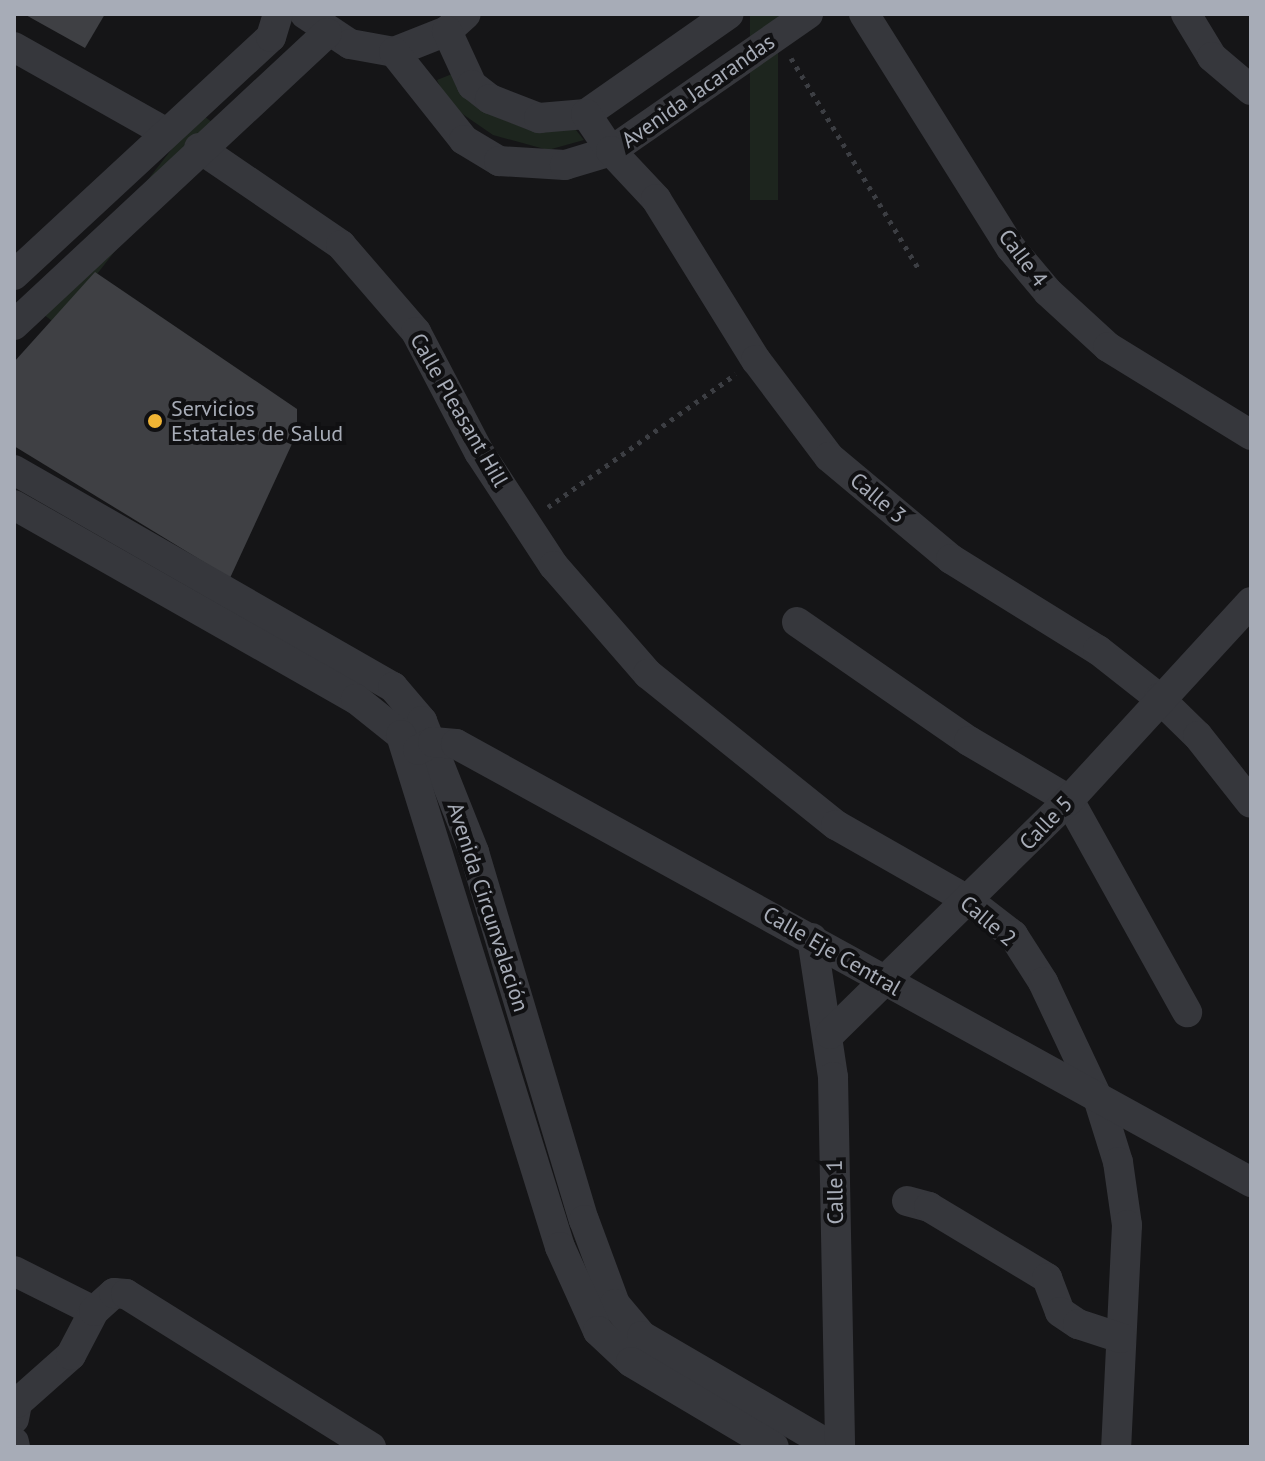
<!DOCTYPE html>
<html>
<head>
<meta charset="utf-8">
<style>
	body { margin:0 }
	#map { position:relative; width:1265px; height:1461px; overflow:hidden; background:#151517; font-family:"PT Sans",sans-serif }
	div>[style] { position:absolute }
	.green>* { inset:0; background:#1d251e; transform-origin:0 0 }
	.building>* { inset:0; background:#3f4044 }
	.path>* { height:5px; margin-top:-2.5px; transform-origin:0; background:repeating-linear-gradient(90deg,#3c3e43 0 4px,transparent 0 10px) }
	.minor>* { height:30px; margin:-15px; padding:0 15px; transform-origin:15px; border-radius:15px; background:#36373c }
	.dots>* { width:22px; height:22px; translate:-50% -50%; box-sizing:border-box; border:4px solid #101012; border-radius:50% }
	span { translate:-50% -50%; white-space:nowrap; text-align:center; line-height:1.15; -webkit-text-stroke:8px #101012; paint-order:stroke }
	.street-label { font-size:22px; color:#a7acb7 }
	.poi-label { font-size:22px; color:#a7acb7 }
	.left { translate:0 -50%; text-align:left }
	.frame { position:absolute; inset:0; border:16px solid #a7acb7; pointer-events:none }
</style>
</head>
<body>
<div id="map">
	<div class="green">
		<div style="left:750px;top:14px;width:28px;height:186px"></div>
		<div style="clip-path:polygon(452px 74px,480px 110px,529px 130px,576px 130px,584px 140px,548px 150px,493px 135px,448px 104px,437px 80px)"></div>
		<div style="left:200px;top:113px;width:18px;height:255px;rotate:38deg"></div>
	</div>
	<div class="building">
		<div style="clip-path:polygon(24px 14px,105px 14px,85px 48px)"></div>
		<div style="clip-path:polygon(95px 272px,297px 409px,297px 433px,230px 578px,14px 446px,14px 362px)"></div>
	</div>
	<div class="path">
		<div style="left:791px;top:58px;width:249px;rotate:58.8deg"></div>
		<div style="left:548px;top:507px;width:230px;rotate:-35.3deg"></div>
	</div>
	<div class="minor">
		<div style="left:305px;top:14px;width:54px;rotate:33.7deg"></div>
		<div style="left:350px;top:44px;width:45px;rotate:10.3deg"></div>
		<div style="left:394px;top:52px;width:57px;rotate:-21.6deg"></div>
		<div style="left:447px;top:31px;width:25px;rotate:-42deg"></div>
		<div style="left:864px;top:14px;width:276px;rotate:57.9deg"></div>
		<div style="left:1011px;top:248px;width:57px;rotate:49.9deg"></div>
		<div style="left:1048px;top:292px;width:81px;rotate:42.5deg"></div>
		<div style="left:1108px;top:347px;width:168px;rotate:31.6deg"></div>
		<div style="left:1186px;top:14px;width:50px;rotate:58.8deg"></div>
		<div style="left:1212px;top:57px;width:51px;rotate:40.2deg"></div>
		<div style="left:447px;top:31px;width:60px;rotate:65.2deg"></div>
		<div style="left:472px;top:85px;width:23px;rotate:38deg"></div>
		<div style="left:490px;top:99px;width:53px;rotate:21.2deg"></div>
		<div style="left:539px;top:118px;width:47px;rotate:-4.9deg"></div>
		<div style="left:586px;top:114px;width:174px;rotate:-35deg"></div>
		<div style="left:14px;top:47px;width:173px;rotate:29.4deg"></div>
		<div style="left:394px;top:52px;width:112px;rotate:51.5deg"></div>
		<div style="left:464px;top:140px;width:41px;rotate:31deg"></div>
		<div style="left:499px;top:161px;width:66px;rotate:3.5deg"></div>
		<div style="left:565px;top:165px;width:48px;rotate:-16.9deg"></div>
		<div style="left:611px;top:151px;width:240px;rotate:-34.8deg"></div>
		<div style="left:586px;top:114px;width:45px;rotate:56deg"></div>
		<div style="left:611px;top:151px;width:66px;rotate:46.8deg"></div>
		<div style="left:656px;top:199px;width:190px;rotate:58.2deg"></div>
		<div style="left:756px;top:360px;width:121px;rotate:53deg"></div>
		<div style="left:829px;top:457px;width:159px;rotate:39.9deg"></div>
		<div style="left:951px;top:559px;width:173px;rotate:31.8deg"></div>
		<div style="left:1098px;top:650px;width:78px;rotate:38.2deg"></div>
		<div style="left:1159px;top:698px;width:54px;rotate:44.3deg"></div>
		<div style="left:1198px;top:736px;width:85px;rotate:51.7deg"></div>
		<div style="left:199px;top:148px;width:172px;rotate:34.3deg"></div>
		<div style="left:341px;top:245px;width:115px;rotate:49.2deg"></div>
		<div style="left:416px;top:332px;width:136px;rotate:62.3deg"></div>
		<div style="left:479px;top:452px;width:136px;rotate:56.7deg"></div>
		<div style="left:554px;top:566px;width:143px;rotate:49deg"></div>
		<div style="left:648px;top:674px;width:241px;rotate:38.8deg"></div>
		<div style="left:836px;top:825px;width:153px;rotate:29.7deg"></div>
		<div style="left:969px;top:901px;width:56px;rotate:37.7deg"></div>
		<div style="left:1013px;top:935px;width:56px;rotate:57.4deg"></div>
		<div style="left:1043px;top:982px;width:132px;rotate:64.8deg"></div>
		<div style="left:1099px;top:1101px;width:64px;rotate:72.7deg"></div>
		<div style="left:1118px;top:1162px;width:64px;rotate:81.9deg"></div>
		<div style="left:1127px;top:1225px;width:222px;rotate:92.8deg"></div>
		<div style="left:14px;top:275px;width:350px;rotate:-42.8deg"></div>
		<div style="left:271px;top:37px;width:24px;rotate:-73deg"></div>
		<div style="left:14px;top:325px;width:428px;rotate:-43deg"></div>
		<div style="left:14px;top:470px;width:437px;rotate:29.8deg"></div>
		<div style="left:393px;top:687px;width:45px;rotate:49.5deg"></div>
		<div style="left:422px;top:721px;width:141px;rotate:68.3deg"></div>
		<div style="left:474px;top:852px;width:384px;rotate:73.4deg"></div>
		<div style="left:584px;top:1220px;width:90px;rotate:69.7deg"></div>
		<div style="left:615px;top:1304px;width:42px;rotate:49.8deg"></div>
		<div style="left:642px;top:1336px;width:221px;rotate:30.2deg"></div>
		<div style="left:14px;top:505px;width:393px;rotate:29.6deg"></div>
		<div style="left:356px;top:699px;width:58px;rotate:38.7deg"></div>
		<div style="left:401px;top:735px;width:536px;rotate:72.75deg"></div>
		<div style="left:560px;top:1247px;width:92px;rotate:65.7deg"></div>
		<div style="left:598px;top:1331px;width:45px;rotate:43.2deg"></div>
		<div style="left:631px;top:1362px;width:166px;rotate:30.7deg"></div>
		<div style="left:797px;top:622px;width:209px;rotate:34.7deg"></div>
		<div style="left:969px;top:741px;width:116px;rotate:30.5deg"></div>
		<div style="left:1069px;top:800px;width:243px;rotate:60.9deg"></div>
		<div style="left:418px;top:750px;width:17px;rotate:-28deg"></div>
		<div style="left:433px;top:742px;width:23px;rotate:5deg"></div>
		<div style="left:456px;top:744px;width:908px;rotate:28.85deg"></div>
		<div style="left:812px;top:938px;width:141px;rotate:81.4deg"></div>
		<div style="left:833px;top:1077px;width:370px;rotate:88.9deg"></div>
		<div style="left:830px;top:1034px;width:334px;rotate:-44.4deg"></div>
		<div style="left:1069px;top:800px;width:269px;rotate:-47.4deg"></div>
		<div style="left:907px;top:1201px;width:23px;rotate:15deg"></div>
		<div style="left:929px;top:1207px;width:138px;rotate:31deg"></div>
		<div style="left:1047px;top:1278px;width:36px;rotate:69deg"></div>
		<div style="left:1060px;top:1312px;width:22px;rotate:34deg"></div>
		<div style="left:1078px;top:1324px;width:45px;rotate:18deg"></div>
		<div style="left:14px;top:1271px;width:89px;rotate:26.6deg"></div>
		<div style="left:14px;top:1419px;width:16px;rotate:-79deg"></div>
		<div style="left:17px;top:1403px;width:72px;rotate:-41.6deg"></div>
		<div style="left:71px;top:1355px;width:50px;rotate:-62.4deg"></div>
		<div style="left:94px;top:1311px;width:27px;rotate:-42deg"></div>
		<div style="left:114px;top:1293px;width:12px;rotate:5deg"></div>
		<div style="left:126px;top:1294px;width:289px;rotate:32deg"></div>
		<div style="left:14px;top:1442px;width:5px;rotate:79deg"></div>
	</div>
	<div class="dots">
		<div style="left:155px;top:421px;background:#f0b434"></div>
	</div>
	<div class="street-label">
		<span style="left:698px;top:91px;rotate:-35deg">Avenida Jacarandas</span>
		<span style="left:1023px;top:258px;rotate:53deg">Calle 4</span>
		<span style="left:459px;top:410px;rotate:60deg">Calle Pleasant Hill</span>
		<span style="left:878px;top:498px;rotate:40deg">Calle 3</span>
		<span style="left:1046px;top:823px;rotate:-46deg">Calle 5</span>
		<span style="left:488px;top:907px;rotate:72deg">Avenida Circunvalación</span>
		<span style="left:988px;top:921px;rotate:40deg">Calle 2</span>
		<span style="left:832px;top:951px;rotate:30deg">Calle Eje Central</span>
		<span style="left:835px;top:1192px;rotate:-91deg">Calle 1</span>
	</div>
	<div class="poi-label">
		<span class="left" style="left:171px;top:421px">Servicios<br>Estatales de Salud</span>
	</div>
	<div class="frame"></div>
</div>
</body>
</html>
